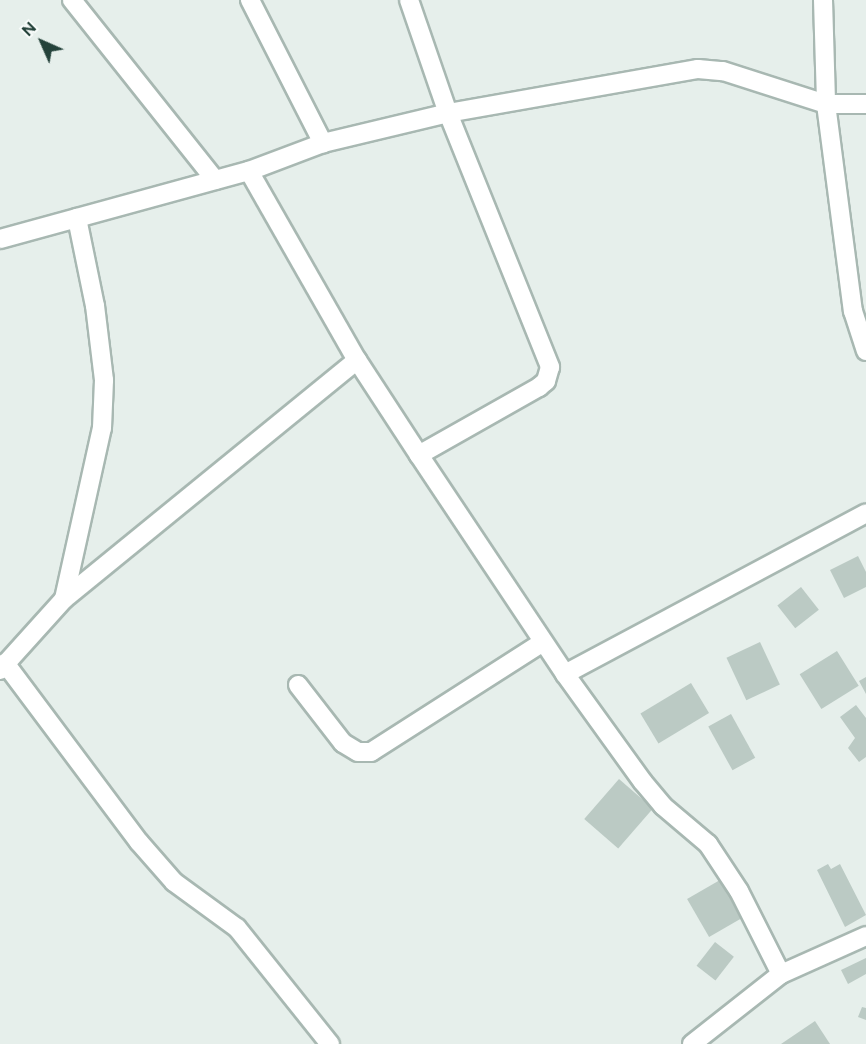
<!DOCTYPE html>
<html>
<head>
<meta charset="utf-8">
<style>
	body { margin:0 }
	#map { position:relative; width:866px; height:1044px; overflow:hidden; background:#e6efeb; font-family:Figtree,sans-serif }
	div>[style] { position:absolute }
	.building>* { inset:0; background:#bbcac4; transform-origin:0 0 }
	.roads { filter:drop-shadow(2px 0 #a8b8b2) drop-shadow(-2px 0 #a8b8b2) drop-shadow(0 2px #a8b8b2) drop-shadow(0 -2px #a8b8b2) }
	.street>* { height:18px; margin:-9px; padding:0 9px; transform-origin:9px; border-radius:9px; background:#fff }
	span { translate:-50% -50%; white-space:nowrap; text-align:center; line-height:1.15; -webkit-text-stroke:5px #f7fbf9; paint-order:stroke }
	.north { position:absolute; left:12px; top:12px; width:60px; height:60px; -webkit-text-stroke:4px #f7fbf9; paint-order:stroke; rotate:315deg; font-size:16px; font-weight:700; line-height:24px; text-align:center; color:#24423a }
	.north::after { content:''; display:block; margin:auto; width:21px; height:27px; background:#24423a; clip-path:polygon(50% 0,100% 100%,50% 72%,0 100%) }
</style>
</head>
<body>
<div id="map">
	<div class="building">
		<div style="clip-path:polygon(858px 556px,866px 572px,866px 587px,844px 598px,830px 570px)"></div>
		<div style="left:801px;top:587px;width:29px;height:30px;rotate:52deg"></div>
		<div style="left:760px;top:642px;width:47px;height:37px;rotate:65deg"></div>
		<div style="left:837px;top:651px;width:41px;height:44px;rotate:58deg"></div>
		<div style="clip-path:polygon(866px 677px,866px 694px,859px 681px)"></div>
		<div style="left:691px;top:683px;width:35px;height:59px;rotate:59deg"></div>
		<div style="clip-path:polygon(856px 705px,866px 718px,866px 757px,859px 762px,848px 748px,855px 738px,840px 717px)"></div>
		<div style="left:731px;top:714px;width:50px;height:26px;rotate:61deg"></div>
		<div style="left:619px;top:779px;width:45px;height:53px;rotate:41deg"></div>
		<div style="clip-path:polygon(828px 864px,831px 869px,840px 864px,866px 915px,845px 927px,817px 870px)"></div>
		<div style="left:720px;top:880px;width:44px;height:38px;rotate:60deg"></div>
		<div style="left:715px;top:942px;width:24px;height:30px;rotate:38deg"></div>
		<div style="clip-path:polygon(866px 958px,866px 974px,848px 984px,841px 970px)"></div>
		<div style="clip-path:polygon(862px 1007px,866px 1008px,866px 1020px,858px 1017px)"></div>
		<div style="clip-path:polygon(815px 1021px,830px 1044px,781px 1044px)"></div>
	</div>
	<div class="roads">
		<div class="street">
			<div style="left:72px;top:0;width:230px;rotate:51.5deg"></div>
			<div style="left:250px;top:0;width:161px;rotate:63deg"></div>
			<div style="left:409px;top:0;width:120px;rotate:71deg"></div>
			<div style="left:448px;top:113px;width:274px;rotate:68.1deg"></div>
			<div style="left:550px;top:367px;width:15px;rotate:106deg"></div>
			<div style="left:546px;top:381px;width:9px;rotate:139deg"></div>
			<div style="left:539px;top:387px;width:138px;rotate:150.5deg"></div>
			<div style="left:823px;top:0;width:104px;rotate:88.3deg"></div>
			<div style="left:826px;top:104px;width:209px;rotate:82.6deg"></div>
			<div style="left:853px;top:311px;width:42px;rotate:72deg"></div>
			<div style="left:249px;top:171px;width:218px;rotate:60.3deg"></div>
			<div style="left:357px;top:360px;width:113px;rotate:56.9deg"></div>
			<div style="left:419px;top:455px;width:263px;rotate:56.3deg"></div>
			<div style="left:565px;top:674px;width:133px;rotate:54.2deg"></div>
			<div style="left:643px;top:782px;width:31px;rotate:50deg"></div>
			<div style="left:663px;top:806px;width:59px;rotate:40.2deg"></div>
			<div style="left:708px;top:844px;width:56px;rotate:56.6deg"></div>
			<div style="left:739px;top:891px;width:93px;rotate:63.2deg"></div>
			<div style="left:0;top:239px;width:258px;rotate:-15.3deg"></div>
			<div style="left:249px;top:171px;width:79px;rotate:-20.7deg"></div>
			<div style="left:323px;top:143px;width:129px;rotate:-13.5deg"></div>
			<div style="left:448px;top:113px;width:254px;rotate:-10deg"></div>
			<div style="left:698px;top:69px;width:25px;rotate:5deg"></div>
			<div style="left:723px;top:71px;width:108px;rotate:17.8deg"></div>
			<div style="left:826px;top:104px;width:40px"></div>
			<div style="left:64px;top:599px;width:175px;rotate:-77.5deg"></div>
			<div style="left:102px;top:428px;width:48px;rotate:-87.6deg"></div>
			<div style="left:104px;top:380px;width:75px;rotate:-96.9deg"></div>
			<div style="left:95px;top:306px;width:90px;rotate:-101.6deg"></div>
			<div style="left:5px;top:663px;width:224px;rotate:53.2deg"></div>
			<div style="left:139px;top:842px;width:53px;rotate:48.8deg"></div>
			<div style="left:174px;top:882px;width:78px;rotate:36.1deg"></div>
			<div style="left:237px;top:928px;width:149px;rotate:51.3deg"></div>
			<div style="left:0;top:670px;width:96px;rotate:-48deg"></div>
			<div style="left:64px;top:599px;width:378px;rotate:-39.2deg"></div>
			<div style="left:565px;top:674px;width:341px;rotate:-28.1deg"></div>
			<div style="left:298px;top:685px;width:73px;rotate:52.2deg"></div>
			<div style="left:343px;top:743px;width:17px;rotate:31deg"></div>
			<div style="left:358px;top:752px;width:13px"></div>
			<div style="left:371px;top:752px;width:204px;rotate:-32.6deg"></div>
			<div style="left:692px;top:1044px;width:113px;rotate:-38.2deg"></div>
			<div style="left:781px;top:974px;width:93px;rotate:-24.1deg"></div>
		</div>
	</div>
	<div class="north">N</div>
</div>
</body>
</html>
